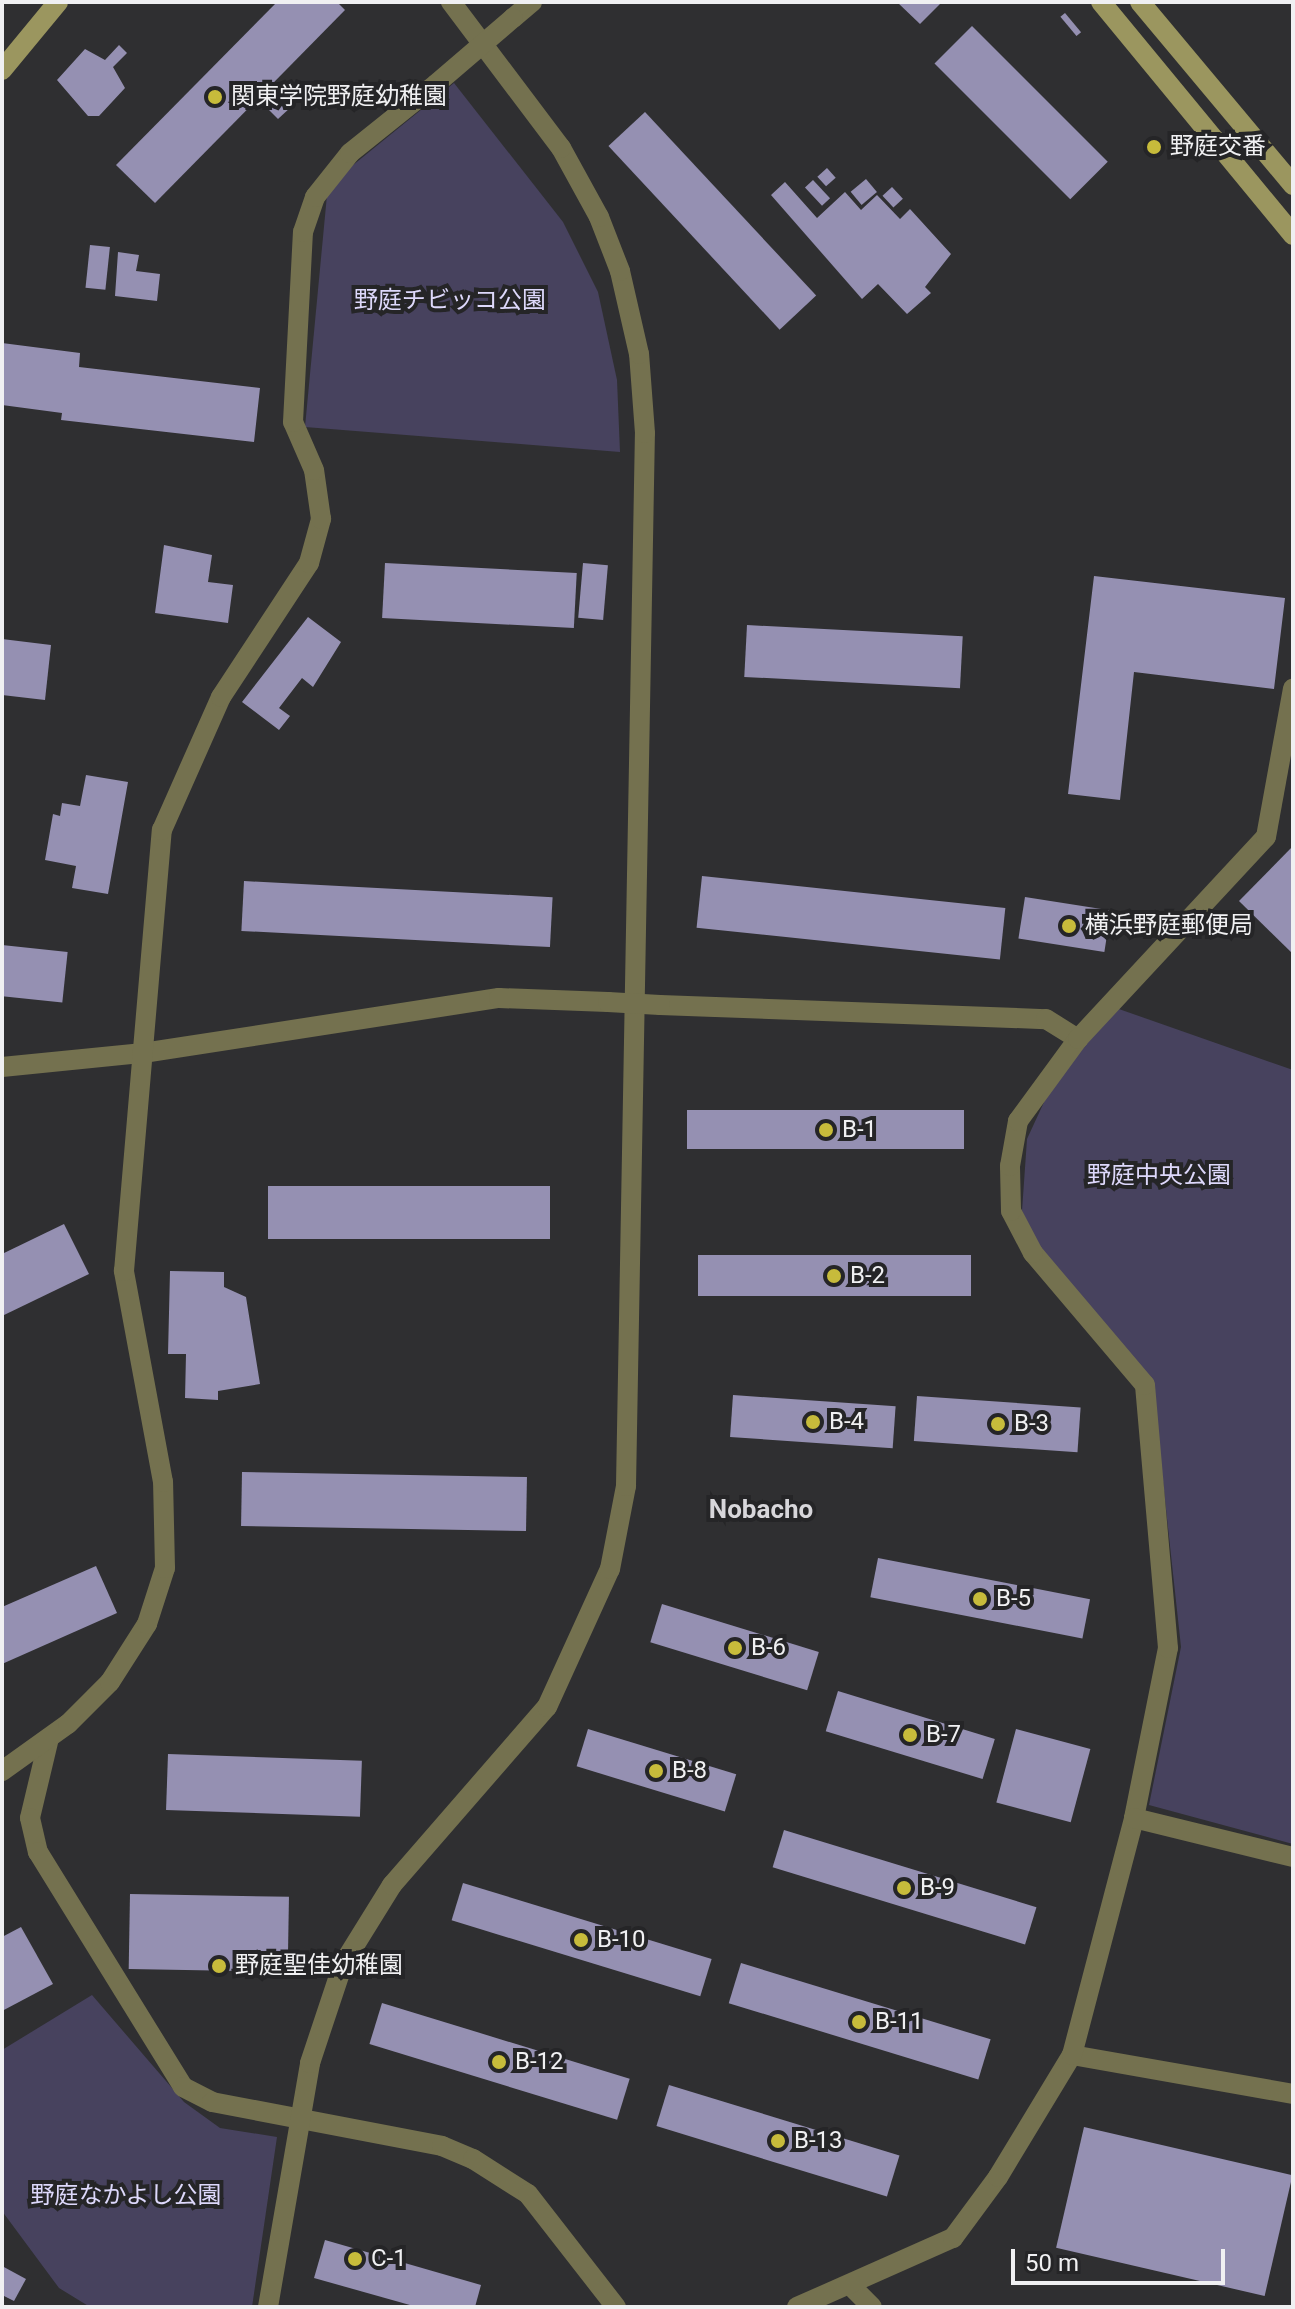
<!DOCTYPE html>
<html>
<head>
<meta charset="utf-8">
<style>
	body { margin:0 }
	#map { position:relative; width:1295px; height:2309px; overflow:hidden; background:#2f2f31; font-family:Roboto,"Noto Sans JP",sans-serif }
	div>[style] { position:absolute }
	.green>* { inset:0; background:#47425e }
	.building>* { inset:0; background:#9590b2; transform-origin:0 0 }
	.street>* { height:20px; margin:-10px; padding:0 10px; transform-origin:10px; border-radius:10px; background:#74714f }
	.secondary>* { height:20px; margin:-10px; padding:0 10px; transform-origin:10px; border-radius:10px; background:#9b965f }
	.street-bridge>* { height:20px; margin:-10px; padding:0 10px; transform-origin:10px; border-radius:10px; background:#74714f }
	.dots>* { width:22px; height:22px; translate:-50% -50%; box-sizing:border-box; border:4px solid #252527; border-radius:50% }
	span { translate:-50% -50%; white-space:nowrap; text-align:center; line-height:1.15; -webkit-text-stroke:8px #252527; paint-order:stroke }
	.poi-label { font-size:24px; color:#f0f0f2 }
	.left { translate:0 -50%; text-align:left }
	.park-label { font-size:24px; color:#ddd8fb }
	.neighbourhood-label { font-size:26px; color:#d7d6da; font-weight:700 }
	.frame { position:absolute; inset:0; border:4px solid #f0f0f2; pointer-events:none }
	.scale { position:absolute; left:1011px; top:2249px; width:214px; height:36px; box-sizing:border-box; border:4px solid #f0f0f2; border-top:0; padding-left:10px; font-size:24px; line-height:28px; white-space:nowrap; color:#f0f0f2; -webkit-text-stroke:6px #252527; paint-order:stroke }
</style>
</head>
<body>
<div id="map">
	<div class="green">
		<div style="clip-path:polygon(454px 83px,563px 222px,598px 292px,617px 380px,620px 452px,305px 427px,327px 195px,347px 170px)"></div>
		<div style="clip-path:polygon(1116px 1008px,1293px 1070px,1293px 1844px,1149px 1805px,1181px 1647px,1152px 1380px,1040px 1250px,1022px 1211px,1027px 1139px,1051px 1087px)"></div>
		<div style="clip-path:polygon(92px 1995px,184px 2102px,220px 2128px,277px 2137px,252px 2307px,90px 2307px,59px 2288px,2px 2211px,2px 2050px)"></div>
	</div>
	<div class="building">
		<div style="clip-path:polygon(277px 2px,337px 2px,345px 10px,155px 203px,116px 165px)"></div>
		<div style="clip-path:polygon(897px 2px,942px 2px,920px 24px)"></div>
		<div style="left:1065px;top:13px;width:25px;height:6px;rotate:50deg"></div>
		<div style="left:972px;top:26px;width:192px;height:53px;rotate:45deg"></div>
		<div style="clip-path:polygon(119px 45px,127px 53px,113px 67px,125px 88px,99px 116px,88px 116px,57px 80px,85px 49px,105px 60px)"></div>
		<div style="clip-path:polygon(292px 81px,304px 95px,278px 119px,267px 108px)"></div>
		<div style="left:645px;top:112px;width:251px;height:50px;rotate:47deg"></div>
		<div style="left:827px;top:168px;width:13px;height:13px;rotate:48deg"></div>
		<div style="left:866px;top:179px;width:17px;height:20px;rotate:50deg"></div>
		<div style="left:813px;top:180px;width:25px;height:11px;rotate:47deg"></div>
		<div style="clip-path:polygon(785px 182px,817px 218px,845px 192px,861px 210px,877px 195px,900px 219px,910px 209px,951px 254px,925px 287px,931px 293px,907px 314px,878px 284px,862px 299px,771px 195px)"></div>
		<div style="left:892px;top:187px;width:16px;height:13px;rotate:47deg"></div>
		<div style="left:90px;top:245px;width:20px;height:43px;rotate:6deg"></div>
		<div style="clip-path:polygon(118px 252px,139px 255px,136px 271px,160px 274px,157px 301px,115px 296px)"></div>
		<div style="clip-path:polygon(2px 343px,80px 353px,79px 367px,260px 388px,254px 442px,61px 420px,62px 413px,2px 405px)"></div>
		<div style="clip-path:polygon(164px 545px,212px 555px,208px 582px,233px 585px,228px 623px,155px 613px)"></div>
		<div style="left:385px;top:563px;width:192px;height:55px;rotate:3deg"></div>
		<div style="left:583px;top:563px;width:25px;height:55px;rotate:5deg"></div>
		<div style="clip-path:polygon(1094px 576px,1285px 598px,1274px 689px,1134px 672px,1120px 800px,1068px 794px)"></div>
		<div style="clip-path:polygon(308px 617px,341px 642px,313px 687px,302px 678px,279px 708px,290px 716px,279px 730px,242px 702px)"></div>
		<div style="left:747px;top:625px;width:216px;height:52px;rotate:3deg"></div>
		<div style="clip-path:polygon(2px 639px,51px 645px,45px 700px,2px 695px)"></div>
		<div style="clip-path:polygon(86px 775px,128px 782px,108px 894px,72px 888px,76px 866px,45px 860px,53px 814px,60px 816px,62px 803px,80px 806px)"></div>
		<div style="clip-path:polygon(1293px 846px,1293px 954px,1239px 901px)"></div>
		<div style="left:702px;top:876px;width:305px;height:52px;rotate:6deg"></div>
		<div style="left:244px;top:881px;width:309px;height:50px;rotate:3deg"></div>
		<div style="left:1025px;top:897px;width:87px;height:42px;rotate:9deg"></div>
		<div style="left:2px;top:945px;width:66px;height:51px;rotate:6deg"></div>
		<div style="left:687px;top:1110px;width:277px;height:39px"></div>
		<div style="left:268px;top:1186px;width:282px;height:53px"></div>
		<div style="clip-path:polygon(64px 1224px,89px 1274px,2px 1316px,2px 1254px)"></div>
		<div style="left:698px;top:1255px;width:273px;height:41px"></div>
		<div style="clip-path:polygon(170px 1271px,224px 1272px,224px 1287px,246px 1297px,260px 1384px,218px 1391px,218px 1400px,185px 1398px,186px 1354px,168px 1354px)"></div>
		<div style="left:733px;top:1395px;width:163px;height:42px;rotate:4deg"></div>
		<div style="left:917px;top:1396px;width:164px;height:45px;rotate:4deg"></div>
		<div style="left:242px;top:1472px;width:285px;height:54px;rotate:1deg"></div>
		<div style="left:878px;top:1558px;width:216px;height:40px;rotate:11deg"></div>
		<div style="clip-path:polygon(96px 1566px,117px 1613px,2px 1664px,2px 1607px)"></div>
		<div style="left:662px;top:1604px;width:164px;height:40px;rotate:17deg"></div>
		<div style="left:838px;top:1691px;width:164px;height:42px;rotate:17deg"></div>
		<div style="left:588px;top:1729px;width:155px;height:39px;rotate:17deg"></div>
		<div style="left:1016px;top:1729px;width:77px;height:76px;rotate:15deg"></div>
		<div style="left:168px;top:1754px;width:194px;height:56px;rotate:2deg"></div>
		<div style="left:784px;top:1830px;width:264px;height:39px;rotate:17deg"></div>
		<div style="left:463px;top:1883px;width:260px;height:39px;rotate:17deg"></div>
		<div style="left:130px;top:1894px;width:159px;height:75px;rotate:1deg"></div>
		<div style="clip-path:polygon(21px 1927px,53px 1984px,2px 2011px,2px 1937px)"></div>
		<div style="left:741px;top:1963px;width:261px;height:42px;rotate:17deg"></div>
		<div style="left:382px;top:2003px;width:259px;height:43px;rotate:17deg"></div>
		<div style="left:669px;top:2085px;width:241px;height:43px;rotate:17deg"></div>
		<div style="left:1084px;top:2127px;width:214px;height:124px;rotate:13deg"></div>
		<div style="clip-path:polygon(325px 2240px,481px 2285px,475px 2307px,417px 2307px,314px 2278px)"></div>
		<div style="clip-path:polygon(2px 2266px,26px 2279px,14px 2301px,2px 2295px)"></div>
	</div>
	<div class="street">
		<div style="left:513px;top:18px;width:25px;rotate:-40deg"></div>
		<div style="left:660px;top:1005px;width:386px;rotate:2.1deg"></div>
		<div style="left:1046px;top:1019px;width:38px;rotate:32deg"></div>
		<div style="left:2px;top:1067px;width:142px;rotate:-5.7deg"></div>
		<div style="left:143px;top:1053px;width:360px;rotate:-8.8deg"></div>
		<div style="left:499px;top:998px;width:109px;rotate:2.1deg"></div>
		<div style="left:49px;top:1738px;width:82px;rotate:103.4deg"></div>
		<div style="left:30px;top:1818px;width:35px;rotate:77deg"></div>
		<div style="left:38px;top:1852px;width:276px;rotate:58.3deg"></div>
		<div style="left:183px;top:2087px;width:33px;rotate:27deg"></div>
		<div style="left:212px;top:2102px;width:234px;rotate:10.8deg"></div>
		<div style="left:442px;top:2146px;width:34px;rotate:23deg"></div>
		<div style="left:473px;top:2159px;width:65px;rotate:32.5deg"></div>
		<div style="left:528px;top:2194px;width:143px;rotate:52.1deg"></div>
		<div style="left:2px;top:1771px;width:81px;rotate:-35.5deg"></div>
		<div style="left:68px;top:1724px;width:59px;rotate:-45deg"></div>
		<div style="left:110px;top:1682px;width:69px;rotate:-57.5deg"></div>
		<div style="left:147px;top:1624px;width:59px;rotate:-72.2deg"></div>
		<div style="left:165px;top:1568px;width:86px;rotate:-91.3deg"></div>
		<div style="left:163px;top:1482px;width:215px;rotate:-100.5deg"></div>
		<div style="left:124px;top:1271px;width:443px;rotate:-85.1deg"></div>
		<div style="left:162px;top:830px;width:145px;rotate:-66.1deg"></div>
		<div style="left:221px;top:697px;width:160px;rotate:-56.7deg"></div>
		<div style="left:309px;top:563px;width:46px;rotate:-74.7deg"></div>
		<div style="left:321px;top:519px;width:49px;rotate:-98.1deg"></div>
		<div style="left:314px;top:470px;width:52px;rotate:-113.6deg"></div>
		<div style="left:293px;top:422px;width:190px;rotate:-87deg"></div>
		<div style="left:303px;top:232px;width:37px;rotate:-71deg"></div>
		<div style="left:315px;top:197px;width:56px;rotate:-51.5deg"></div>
		<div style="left:350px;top:153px;width:110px;rotate:-38.7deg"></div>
		<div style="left:1134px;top:1818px;width:173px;rotate:-78.7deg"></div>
		<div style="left:1168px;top:1648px;width:264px;rotate:-95deg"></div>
		<div style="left:1145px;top:1385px;width:173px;rotate:-130.3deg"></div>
		<div style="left:1033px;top:1253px;width:47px;rotate:-117.6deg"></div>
		<div style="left:1011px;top:1211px;width:45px;rotate:-91.3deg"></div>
		<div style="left:1010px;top:1166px;width:46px;rotate:-79.9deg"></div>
		<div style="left:1018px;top:1121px;width:102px;rotate:-53.8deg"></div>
		<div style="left:1078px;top:1039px;width:276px;rotate:-47.1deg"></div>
		<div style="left:1266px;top:837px;width:151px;rotate:-79.7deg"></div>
		<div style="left:1072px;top:2055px;width:224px;rotate:10deg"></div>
		<div style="left:852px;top:2287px;width:28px;rotate:45deg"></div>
		<div style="left:268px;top:2307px;width:248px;rotate:-80.2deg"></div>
		<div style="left:310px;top:2063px;width:104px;rotate:-71.6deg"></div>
		<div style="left:343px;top:1964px;width:93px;rotate:-58.2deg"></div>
		<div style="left:392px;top:1885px;width:236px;rotate:-49deg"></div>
		<div style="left:547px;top:1707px;width:152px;rotate:-65.5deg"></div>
		<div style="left:610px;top:1569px;width:85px;rotate:-79.1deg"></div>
		<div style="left:626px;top:1486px;width:1053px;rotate:-88.97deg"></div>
		<div style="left:645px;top:433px;width:79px;rotate:-94.3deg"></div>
		<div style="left:639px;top:354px;width:85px;rotate:-102.9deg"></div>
		<div style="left:620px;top:271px;width:58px;rotate:-111.3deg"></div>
		<div style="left:599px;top:217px;width:79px;rotate:-118.8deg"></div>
		<div style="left:561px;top:148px;width:183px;rotate:-127deg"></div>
		<div style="left:797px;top:2307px;width:171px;rotate:-23.9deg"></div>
		<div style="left:953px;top:2238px;width:76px;rotate:-53.6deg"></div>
		<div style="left:998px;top:2177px;width:143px;rotate:-58.8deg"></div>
		<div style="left:1072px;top:2055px;width:245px;rotate:-75.3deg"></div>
		<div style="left:1134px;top:1818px;width:164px;rotate:13.8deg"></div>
	</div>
	<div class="secondary">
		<div style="left:1101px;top:2px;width:302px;rotate:50.5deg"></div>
		<div style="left:1140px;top:2px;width:239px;rotate:50.1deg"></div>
		<div style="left:2px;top:70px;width:88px;rotate:-50.5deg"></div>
	</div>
	<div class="street-bridge">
		<div style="left:436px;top:84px;width:101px;rotate:-40.6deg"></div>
		<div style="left:608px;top:1002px;width:52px;rotate:3.3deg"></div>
	</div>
	<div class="dots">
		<div style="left:215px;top:97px;background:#c7bb3b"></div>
		<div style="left:1154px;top:147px;background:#c7bb3b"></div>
		<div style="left:1069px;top:926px;background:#c7bb3b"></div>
		<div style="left:826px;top:1130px;background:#c7bb3b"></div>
		<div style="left:834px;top:1276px;background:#c7bb3b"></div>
		<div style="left:813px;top:1422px;background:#c7bb3b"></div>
		<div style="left:998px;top:1424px;background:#c7bb3b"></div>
		<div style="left:980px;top:1599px;background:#c7bb3b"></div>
		<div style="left:735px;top:1648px;background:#c7bb3b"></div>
		<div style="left:910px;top:1735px;background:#c7bb3b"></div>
		<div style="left:656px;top:1771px;background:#c7bb3b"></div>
		<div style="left:904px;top:1888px;background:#c7bb3b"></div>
		<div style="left:581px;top:1940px;background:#c7bb3b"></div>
		<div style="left:219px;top:1966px;background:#c7bb3b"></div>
		<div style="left:859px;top:2022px;background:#c7bb3b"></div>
		<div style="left:499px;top:2062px;background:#c7bb3b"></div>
		<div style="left:778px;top:2141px;background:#c7bb3b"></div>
		<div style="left:355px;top:2259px;background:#c7bb3b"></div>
	</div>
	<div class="poi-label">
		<span class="left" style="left:231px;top:97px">関東学院野庭幼稚園</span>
		<span class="left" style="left:1170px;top:147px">野庭交番</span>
		<span class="left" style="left:1085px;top:926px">横浜野庭郵便局</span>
		<span class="left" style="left:842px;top:1130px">B-1</span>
		<span class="left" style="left:850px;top:1276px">B-2</span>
		<span class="left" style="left:829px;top:1422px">B-4</span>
		<span class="left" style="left:1014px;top:1424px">B-3</span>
		<span class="left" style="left:996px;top:1599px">B-5</span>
		<span class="left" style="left:751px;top:1648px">B-6</span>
		<span class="left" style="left:926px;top:1735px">B-7</span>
		<span class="left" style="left:672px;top:1771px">B-8</span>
		<span class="left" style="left:920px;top:1888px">B-9</span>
		<span class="left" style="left:597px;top:1940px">B-10</span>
		<span class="left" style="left:235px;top:1966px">野庭聖佳幼稚園</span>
		<span class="left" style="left:875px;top:2022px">B-11</span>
		<span class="left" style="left:515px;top:2062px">B-12</span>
		<span class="left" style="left:794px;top:2141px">B-13</span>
		<span class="left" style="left:371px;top:2259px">C-1</span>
	</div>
	<div class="park-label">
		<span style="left:450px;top:301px">野庭チビッコ公園</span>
		<span style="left:1159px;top:1176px">野庭中央公園</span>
		<span style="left:126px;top:2196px">野庭なかよし公園</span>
	</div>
	<div class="neighbourhood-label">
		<span style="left:761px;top:1510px">Nobacho</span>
	</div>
	<div class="frame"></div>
	<div class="scale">50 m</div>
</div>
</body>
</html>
